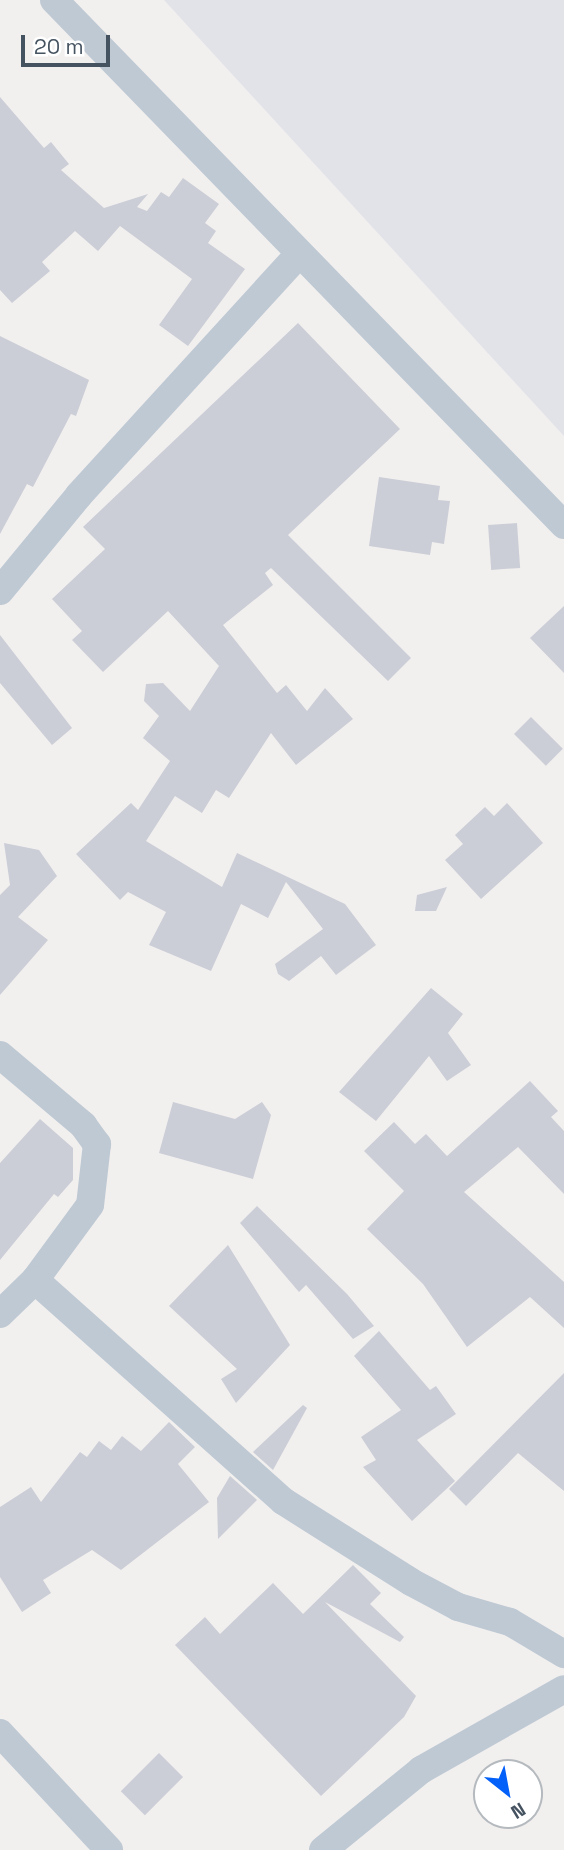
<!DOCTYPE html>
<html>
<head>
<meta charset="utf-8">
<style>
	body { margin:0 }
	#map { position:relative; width:564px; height:1850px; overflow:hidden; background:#f2efef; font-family:"Space Grotesk",sans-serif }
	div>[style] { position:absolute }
	.airport>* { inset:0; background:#e1e3e8 }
	.building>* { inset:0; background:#cbced6; transform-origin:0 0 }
	.street>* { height:28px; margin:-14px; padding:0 14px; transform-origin:14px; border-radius:14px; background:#bec9d3 }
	span { translate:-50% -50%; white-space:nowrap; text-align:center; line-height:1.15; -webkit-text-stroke:7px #fff; paint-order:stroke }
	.north { position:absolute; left:473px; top:1759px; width:70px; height:70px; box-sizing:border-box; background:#fff; border:2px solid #b5babf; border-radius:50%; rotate:149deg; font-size:19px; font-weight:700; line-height:28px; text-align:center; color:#455260 }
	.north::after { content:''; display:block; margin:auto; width:24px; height:32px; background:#0360f9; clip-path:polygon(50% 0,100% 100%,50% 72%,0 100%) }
	.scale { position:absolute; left:21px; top:35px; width:89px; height:32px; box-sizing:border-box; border:4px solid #455260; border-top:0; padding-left:9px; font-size:21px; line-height:24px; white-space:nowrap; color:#455260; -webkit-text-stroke:5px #fff; paint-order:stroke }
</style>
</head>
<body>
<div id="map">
	<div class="airport">
		<div style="clip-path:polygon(164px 0,564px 0,564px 436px)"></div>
	</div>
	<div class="building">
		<div style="clip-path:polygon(0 97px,44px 148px,51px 142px,69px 164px,61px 170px,104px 208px,148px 194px,137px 207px,147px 211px,161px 192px,169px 197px,183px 178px,219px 204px,205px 223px,216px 231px,208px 243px,245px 269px,188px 346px,159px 325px,192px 279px,120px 226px,98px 251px,75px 231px,42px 262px,50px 271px,12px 303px,0 290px)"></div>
		<div style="clip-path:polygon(298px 323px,400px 429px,288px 535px,411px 658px,388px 681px,271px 568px,265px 573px,273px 585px,223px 625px,277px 693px,286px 685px,307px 711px,325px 688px,353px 719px,296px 765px,271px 733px,229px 798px,216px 790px,202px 813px,175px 796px,146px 841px,222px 887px,237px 853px,345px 904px,376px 945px,336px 975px,321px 956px,289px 981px,278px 974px,275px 964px,323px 929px,286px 882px,268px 918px,241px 904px,211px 971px,149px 945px,166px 912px,128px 892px,120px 900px,76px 854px,131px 803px,138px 810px,170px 761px,143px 738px,159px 716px,144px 701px,146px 684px,163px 683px,190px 711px,219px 666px,168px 611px,103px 672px,72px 640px,82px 631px,52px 599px,105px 549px,83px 527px)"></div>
		<div style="clip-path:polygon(0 336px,89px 380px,76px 416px,71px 414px,33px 487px,27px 484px,0 534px)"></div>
		<div style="clip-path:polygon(379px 477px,440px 486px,438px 500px,450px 501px,444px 544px,432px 542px,430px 555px,369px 546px)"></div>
		<div style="left:517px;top:523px;width:45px;height:29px;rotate:86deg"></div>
		<div style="clip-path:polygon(564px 606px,564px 673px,530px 638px)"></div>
		<div style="clip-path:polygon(0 635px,72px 728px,52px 745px,0 683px)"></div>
		<div style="left:531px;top:717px;width:45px;height:24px;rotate:45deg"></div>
		<div style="clip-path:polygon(507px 803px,543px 843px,481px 899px,445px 860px,463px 844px,455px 835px,485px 807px,494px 816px)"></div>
		<div style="clip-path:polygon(4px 843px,39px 850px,57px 876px,18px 917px,48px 940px,0 995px,0 895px,10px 885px)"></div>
		<div style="clip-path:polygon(447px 887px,436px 911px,415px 911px,417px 895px)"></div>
		<div style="clip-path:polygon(431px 988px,463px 1014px,448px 1033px,471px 1065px,447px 1081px,429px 1056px,376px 1121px,339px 1092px)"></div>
		<div style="clip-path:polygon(530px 1081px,558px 1111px,551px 1117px,564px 1131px,564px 1194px,518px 1147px,464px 1192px,564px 1282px,564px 1328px,530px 1297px,467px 1347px,423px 1284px,367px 1229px,404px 1191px,364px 1151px,394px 1122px,415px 1144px,426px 1134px,447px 1156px)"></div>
		<div style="clip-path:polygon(173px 1102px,235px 1119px,262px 1102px,271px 1115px,253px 1179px,159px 1153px)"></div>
		<div style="clip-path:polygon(40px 1119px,73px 1148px,73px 1180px,58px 1197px,54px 1194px,0 1260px,0 1163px)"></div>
		<div style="clip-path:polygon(257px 1206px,347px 1294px,374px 1326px,353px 1339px,306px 1285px,299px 1292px,240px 1223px)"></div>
		<div style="clip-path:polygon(228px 1245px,290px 1345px,236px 1403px,221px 1379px,237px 1369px,169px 1306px)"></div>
		<div style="clip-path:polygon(379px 1331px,430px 1390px,436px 1386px,456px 1414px,417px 1440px,455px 1481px,412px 1521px,363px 1467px,376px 1460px,361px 1437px,401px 1410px,354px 1356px)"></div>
		<div style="clip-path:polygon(564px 1373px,564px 1491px,518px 1453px,466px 1506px,449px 1489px)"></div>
		<div style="clip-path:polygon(303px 1405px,307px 1408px,273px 1470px,253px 1452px)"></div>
		<div style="clip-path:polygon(169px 1422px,195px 1447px,178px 1464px,209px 1502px,121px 1570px,92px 1550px,43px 1580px,51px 1593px,22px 1612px,0 1577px,0 1507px,31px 1487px,41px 1502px,80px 1452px,87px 1457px,99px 1441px,111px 1450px,122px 1436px,141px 1451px)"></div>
		<div style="clip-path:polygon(230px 1476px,257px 1500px,218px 1539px,217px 1498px)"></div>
		<div style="clip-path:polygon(353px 1565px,381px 1593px,370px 1604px,404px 1637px,400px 1642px,325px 1602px,416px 1696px,404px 1717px,321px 1796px,175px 1645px,205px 1617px,220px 1634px,273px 1583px,303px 1614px)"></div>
		<div style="left:159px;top:1753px;width:34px;height:54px;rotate:45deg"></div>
	</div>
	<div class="street">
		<div style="left:54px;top:0;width:732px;rotate:45.83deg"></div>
		<div style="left:0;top:591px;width:124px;rotate:-50.5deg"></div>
		<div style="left:79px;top:495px;width:326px;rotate:-47.6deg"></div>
		<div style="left:0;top:1055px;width:109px;rotate:40.1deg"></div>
		<div style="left:83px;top:1125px;width:24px;rotate:54deg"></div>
		<div style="left:97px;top:1144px;width:61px;rotate:96.5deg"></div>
		<div style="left:90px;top:1205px;width:93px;rotate:126.3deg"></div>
		<div style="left:0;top:1314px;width:49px;rotate:-44.2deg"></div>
		<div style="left:35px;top:1280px;width:332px;rotate:41.7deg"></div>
		<div style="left:283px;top:1501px;width:151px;rotate:32.3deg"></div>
		<div style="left:411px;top:1582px;width:53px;rotate:28deg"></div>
		<div style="left:458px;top:1607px;width:54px;rotate:16.1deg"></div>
		<div style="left:510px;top:1622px;width:63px;rotate:30.7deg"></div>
		<div style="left:0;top:1733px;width:160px;rotate:47deg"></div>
		<div style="left:323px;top:1850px;width:127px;rotate:-39.2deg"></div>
		<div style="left:421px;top:1770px;width:164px;rotate:-29.5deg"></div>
	</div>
	<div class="north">N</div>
	<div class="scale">20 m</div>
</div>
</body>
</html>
